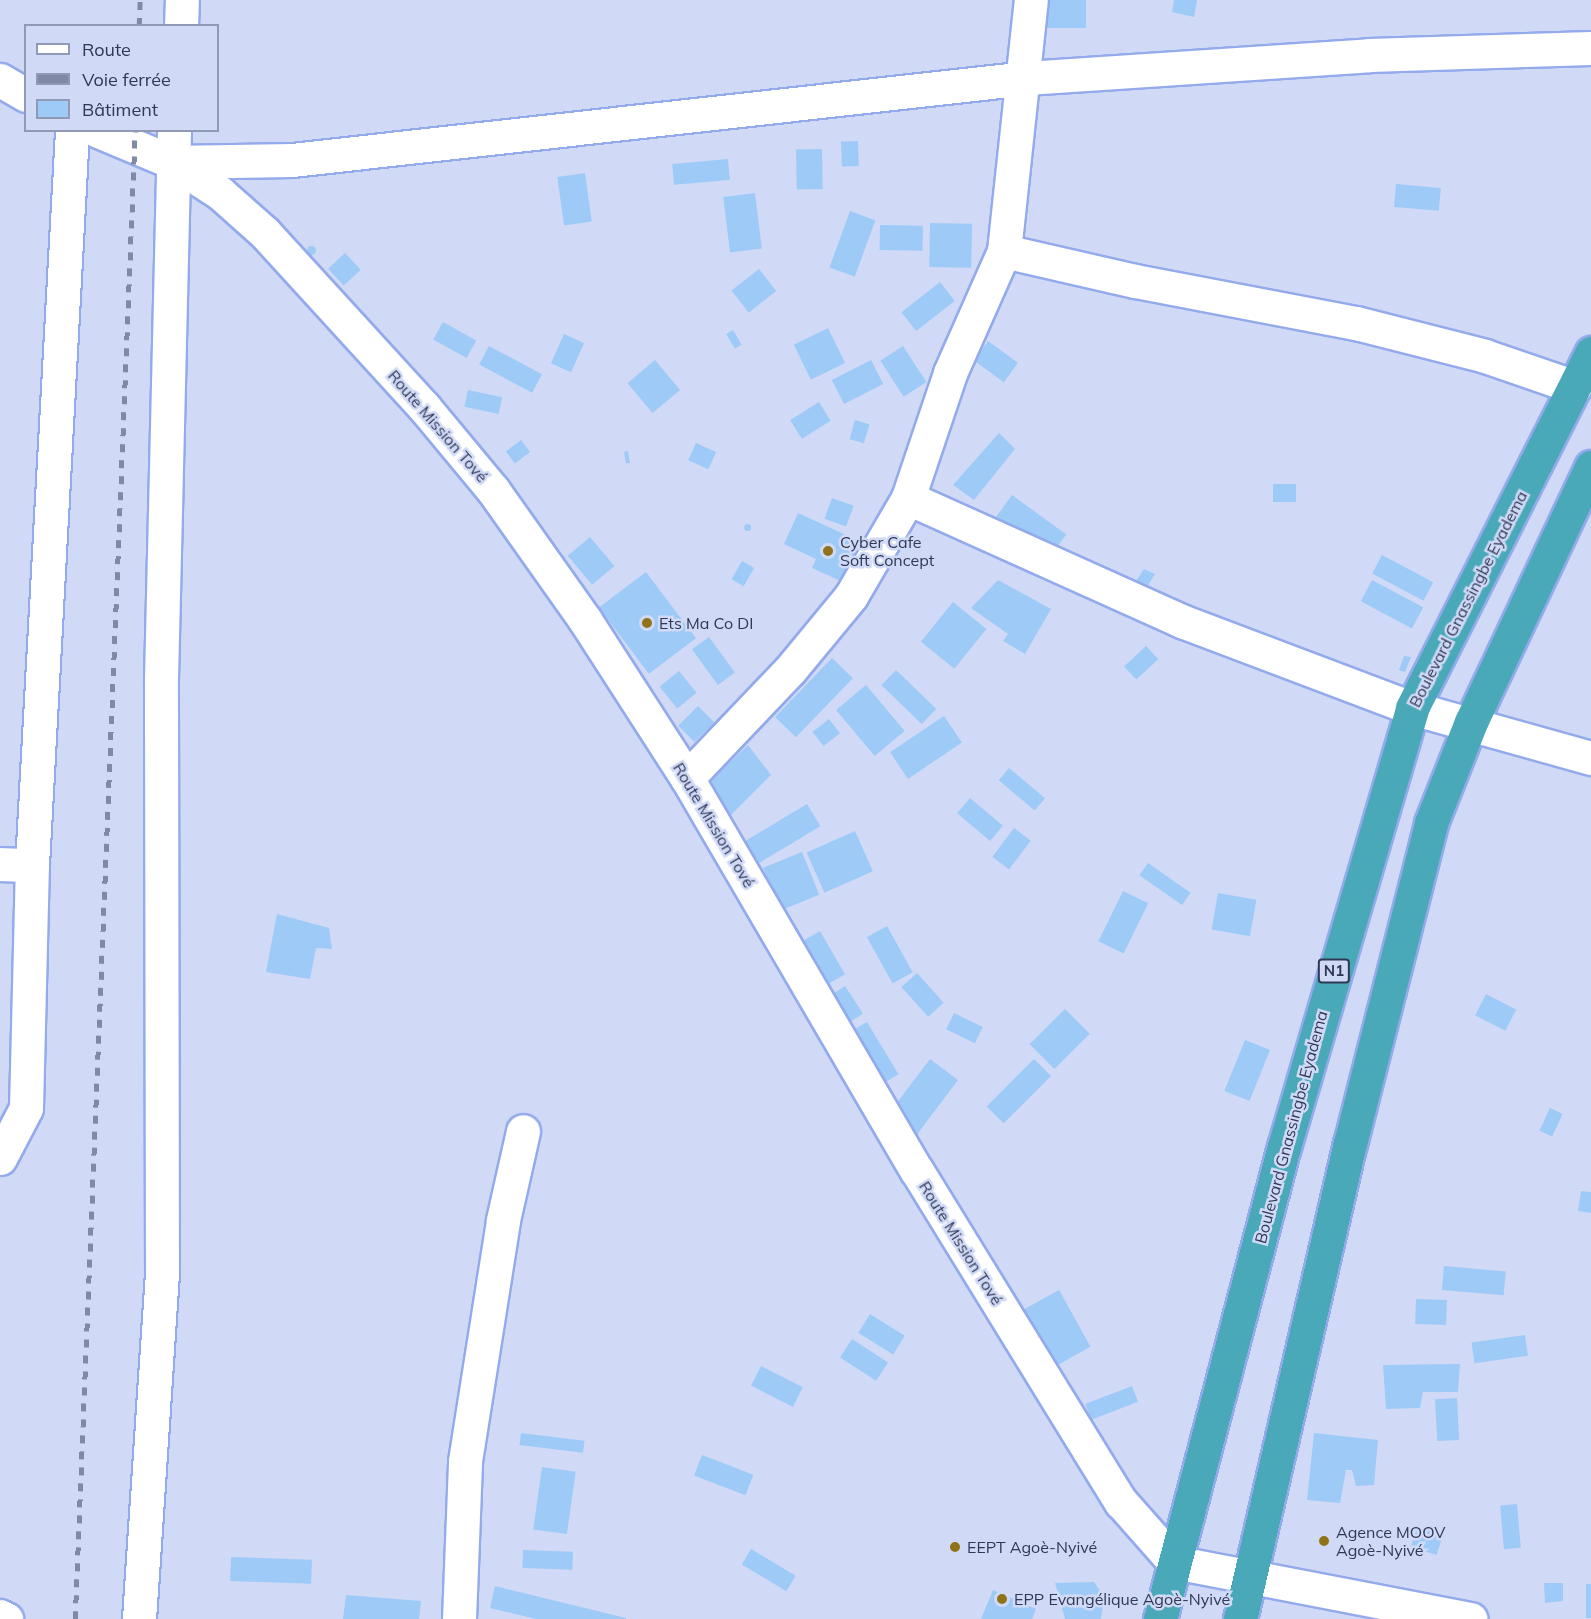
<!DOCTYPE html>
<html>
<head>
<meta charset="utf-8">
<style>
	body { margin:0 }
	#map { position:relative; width:1591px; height:1619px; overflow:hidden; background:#d0daf6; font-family:Mulish,sans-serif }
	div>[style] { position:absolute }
	.building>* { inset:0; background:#9ecaf7; transform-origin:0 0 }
	.round { border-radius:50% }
	.roads { filter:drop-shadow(2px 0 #93aaec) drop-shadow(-2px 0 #93aaec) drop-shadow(0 2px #93aaec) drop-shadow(0 -2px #93aaec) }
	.minor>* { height:33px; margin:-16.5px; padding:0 16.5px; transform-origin:16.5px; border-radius:16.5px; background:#fff }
	.highway>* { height:33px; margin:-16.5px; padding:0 16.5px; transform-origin:16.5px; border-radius:16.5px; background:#4aa9b8 }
	.rail>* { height:4.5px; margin-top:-2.25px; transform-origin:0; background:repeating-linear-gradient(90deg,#808aa6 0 8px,transparent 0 16px) }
	.dots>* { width:16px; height:16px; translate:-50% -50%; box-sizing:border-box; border:3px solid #d0daf6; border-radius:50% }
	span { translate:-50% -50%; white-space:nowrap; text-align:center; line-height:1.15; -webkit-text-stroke:5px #d0daf6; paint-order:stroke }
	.shield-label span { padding:2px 4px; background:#d0daf6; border:2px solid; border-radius:4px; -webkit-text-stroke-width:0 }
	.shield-label { font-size:15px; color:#2f3854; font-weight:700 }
	.street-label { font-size:16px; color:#2f3854 }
	.poi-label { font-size:16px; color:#2f3854 }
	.left { translate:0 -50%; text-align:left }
	.legend { position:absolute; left:24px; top:24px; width:195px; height:108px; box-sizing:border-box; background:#d0daf6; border:2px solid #9099b5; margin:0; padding:8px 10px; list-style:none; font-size:18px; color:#2f3854 }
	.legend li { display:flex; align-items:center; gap:12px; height:30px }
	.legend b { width:30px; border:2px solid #9099b5 }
</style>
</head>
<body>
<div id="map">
	<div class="building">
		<div style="left:1036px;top:0;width:50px;height:28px"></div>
		<div style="clip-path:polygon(1174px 0,1197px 0,1194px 17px,1172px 12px)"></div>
		<div style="left:858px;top:141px;width:25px;height:17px;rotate:88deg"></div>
		<div style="left:822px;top:149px;width:40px;height:26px;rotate:89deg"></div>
		<div style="left:728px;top:159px;width:21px;height:56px;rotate:85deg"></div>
		<div style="left:585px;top:173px;width:49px;height:28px;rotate:82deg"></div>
		<div style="left:1396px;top:184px;width:45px;height:23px;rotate:5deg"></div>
		<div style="left:755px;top:193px;width:56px;height:32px;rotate:83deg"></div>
		<div style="left:850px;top:211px;width:27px;height:60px;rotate:20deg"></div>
		<div style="left:930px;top:223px;width:42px;height:44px;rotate:1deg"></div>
		<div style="left:880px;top:225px;width:43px;height:25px;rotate:1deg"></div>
		<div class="round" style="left:306.5px;top:245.5px;width:9px;height:9px"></div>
		<div style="left:345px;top:253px;width:23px;height:23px;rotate:47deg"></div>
		<div style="left:759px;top:269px;width:28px;height:35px;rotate:52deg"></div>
		<div style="left:940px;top:282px;width:24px;height:49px;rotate:52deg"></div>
		<div style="left:443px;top:322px;width:38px;height:20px;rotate:29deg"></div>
		<div style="left:828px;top:328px;width:39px;height:38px;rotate:64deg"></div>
		<div style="left:733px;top:330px;width:17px;height:8px;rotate:59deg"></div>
		<div style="left:564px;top:334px;width:22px;height:32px;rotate:24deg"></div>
		<div style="left:988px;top:341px;width:37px;height:24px;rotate:36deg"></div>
		<div style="left:489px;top:346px;width:60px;height:21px;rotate:28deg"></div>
		<div style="left:903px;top:346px;width:43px;height:27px;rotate:57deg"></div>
		<div style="left:655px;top:360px;width:39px;height:36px;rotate:50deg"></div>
		<div style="left:871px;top:360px;width:27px;height:44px;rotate:63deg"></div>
		<div style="left:468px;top:390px;width:35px;height:17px;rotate:12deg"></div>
		<div style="left:819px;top:402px;width:22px;height:34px;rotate:58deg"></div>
		<div style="left:855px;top:420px;width:15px;height:20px;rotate:16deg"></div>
		<div style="clip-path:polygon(999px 433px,1015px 449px,974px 500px,953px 485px)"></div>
		<div style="left:521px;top:440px;width:15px;height:19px;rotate:53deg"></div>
		<div style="left:696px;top:443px;width:22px;height:19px;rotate:24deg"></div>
		<div style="left:628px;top:451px;width:12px;height:4px;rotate:81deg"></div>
		<div style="left:1273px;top:484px;width:23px;height:18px"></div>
		<div style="left:1012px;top:495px;width:67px;height:28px;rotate:36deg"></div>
		<div style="left:832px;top:498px;width:23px;height:22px;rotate:20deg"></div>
		<div style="clip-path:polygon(798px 513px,861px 542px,843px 582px,812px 568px,816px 559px,784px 544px)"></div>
		<div class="round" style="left:743.5px;top:523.5px;width:7px;height:7px"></div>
		<div style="left:590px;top:537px;width:38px;height:29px;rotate:50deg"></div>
		<div style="left:1382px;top:555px;width:58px;height:21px;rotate:28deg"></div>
		<div style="left:742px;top:561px;width:14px;height:21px;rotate:30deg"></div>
		<div style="clip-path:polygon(1144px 569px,1155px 574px,1147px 587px,1136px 581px)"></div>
		<div style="left:646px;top:572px;width:83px;height:59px;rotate:53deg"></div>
		<div style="clip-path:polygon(998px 580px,1051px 609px,1025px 654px,1003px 641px,1008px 634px,971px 608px)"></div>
		<div style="left:1372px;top:580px;width:58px;height:24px;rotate:28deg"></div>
		<div style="left:953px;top:602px;width:43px;height:51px;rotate:39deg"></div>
		<div style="left:709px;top:637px;width:44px;height:21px;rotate:54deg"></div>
		<div style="left:1146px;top:646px;width:18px;height:30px;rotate:47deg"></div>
		<div style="clip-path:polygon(1404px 656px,1411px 657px,1405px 672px,1399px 670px)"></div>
		<div style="left:832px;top:658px;width:29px;height:82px;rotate:44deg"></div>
		<div style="left:896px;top:670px;width:56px;height:21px;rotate:44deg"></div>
		<div style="left:679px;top:671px;width:28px;height:25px;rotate:51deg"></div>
		<div style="left:866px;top:685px;width:60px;height:39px;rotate:50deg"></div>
		<div style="left:698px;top:706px;width:23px;height:28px;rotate:45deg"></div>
		<div style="left:944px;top:716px;width:32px;height:65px;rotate:56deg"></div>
		<div style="left:829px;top:719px;width:18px;height:21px;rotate:52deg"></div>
		<div style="clip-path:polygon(748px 745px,771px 775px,724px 822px,705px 786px)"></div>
		<div style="left:1009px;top:768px;width:47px;height:16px;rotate:40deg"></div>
		<div style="left:970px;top:798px;width:43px;height:20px;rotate:40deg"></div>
		<div style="left:807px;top:804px;width:26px;height:74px;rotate:59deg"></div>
		<div style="left:1014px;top:828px;width:21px;height:36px;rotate:37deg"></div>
		<div style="left:855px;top:831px;width:44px;height:53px;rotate:66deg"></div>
		<div style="left:802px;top:852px;width:46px;height:42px;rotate:68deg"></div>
		<div style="left:1148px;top:863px;width:52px;height:15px;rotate:35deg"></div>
		<div style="left:1123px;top:891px;width:28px;height:56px;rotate:26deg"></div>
		<div style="left:1218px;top:893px;width:39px;height:37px;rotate:10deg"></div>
		<div style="clip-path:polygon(277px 914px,329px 928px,332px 949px,316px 948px,310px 979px,266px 972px)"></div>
		<div style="left:887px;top:926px;width:53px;height:23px;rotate:61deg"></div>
		<div style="left:820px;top:931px;width:50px;height:26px;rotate:60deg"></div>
		<div style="left:917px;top:973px;width:40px;height:21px;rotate:48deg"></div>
		<div style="left:845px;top:986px;width:33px;height:22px;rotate:57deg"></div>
		<div style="left:1486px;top:994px;width:34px;height:24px;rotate:27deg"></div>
		<div style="left:1065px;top:1009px;width:35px;height:50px;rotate:45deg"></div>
		<div style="left:954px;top:1013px;width:32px;height:18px;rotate:26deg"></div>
		<div style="left:867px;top:1022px;width:61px;height:28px;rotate:59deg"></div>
		<div style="left:1245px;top:1040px;width:27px;height:55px;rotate:22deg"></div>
		<div style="left:930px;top:1059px;width:35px;height:69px;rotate:37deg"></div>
		<div style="left:1034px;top:1059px;width:24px;height:67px;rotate:45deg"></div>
		<div style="left:1550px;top:1108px;width:14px;height:25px;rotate:25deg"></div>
		<div style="clip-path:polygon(1581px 1191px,1591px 1192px,1591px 1213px,1578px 1211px)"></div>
		<div style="left:1444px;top:1266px;width:62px;height:24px;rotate:5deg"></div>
		<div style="left:1059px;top:1290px;width:65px;height:45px;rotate:61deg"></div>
		<div style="left:1416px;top:1299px;width:31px;height:25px;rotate:2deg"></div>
		<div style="left:870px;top:1314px;width:41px;height:22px;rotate:32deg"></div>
		<div style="left:1525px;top:1335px;width:21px;height:54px;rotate:82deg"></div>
		<div style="left:852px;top:1339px;width:43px;height:22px;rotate:33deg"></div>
		<div style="clip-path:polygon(1460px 1364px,1458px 1392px,1423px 1392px,1420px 1408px,1386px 1409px,1383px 1365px)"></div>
		<div style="left:761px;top:1366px;width:47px;height:22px;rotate:27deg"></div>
		<div style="left:1132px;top:1386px;width:17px;height:50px;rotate:69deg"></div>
		<div style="left:1457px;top:1398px;width:42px;height:22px;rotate:87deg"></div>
		<div style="left:521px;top:1433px;width:64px;height:12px;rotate:7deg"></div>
		<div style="clip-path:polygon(1314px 1433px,1378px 1440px,1374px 1485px,1356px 1486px,1352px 1470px,1346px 1470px,1340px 1503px,1307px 1500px)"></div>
		<div style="left:702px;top:1455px;width:55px;height:22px;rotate:21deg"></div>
		<div style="left:542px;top:1467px;width:34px;height:63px;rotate:8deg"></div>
		<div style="left:1517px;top:1504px;width:44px;height:17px;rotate:85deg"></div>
		<div style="left:1417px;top:1527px;width:27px;height:21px;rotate:17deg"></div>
		<div style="left:751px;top:1549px;width:52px;height:18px;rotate:31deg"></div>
		<div style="left:523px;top:1550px;width:50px;height:18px;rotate:2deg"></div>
		<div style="left:231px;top:1557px;width:81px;height:24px;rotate:2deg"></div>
		<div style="clip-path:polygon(1094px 1582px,1104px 1597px,1101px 1619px,1065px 1619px,1055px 1583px)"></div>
		<div style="clip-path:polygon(1544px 1583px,1563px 1583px,1563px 1601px,1545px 1603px)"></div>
		<div style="left:1586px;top:1584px;width:5px;height:34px"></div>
		<div style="clip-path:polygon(495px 1586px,626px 1618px,626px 1619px,536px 1619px,490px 1608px)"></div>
		<div style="clip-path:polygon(993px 1590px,1036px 1609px,1032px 1619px,981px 1619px)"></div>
		<div style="clip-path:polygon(346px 1595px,421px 1601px,419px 1619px,343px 1619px)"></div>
	</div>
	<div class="roads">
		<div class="minor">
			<div style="left:181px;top:26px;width:26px;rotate:-88deg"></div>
			<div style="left:0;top:80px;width:30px;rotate:30deg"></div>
			<div style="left:96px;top:130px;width:82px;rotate:22.8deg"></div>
			<div style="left:172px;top:162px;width:57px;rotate:32.9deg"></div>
			<div style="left:220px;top:193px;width:60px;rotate:41.6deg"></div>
			<div style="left:265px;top:233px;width:236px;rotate:47.6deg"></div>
			<div style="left:424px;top:407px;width:108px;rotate:50.3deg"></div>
			<div style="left:493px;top:490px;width:159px;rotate:54.7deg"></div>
			<div style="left:585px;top:620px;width:188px;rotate:57.2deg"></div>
			<div style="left:687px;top:778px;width:455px;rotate:59.7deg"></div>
			<div style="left:917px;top:1171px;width:389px;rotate:58.4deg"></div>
			<div style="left:1121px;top:1502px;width:80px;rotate:48.5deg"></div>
			<div style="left:1174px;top:1562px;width:302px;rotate:10.9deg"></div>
			<div style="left:172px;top:162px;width:120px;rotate:-1deg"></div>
			<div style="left:292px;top:160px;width:739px;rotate:-6.37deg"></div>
			<div style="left:1026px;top:78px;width:344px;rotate:-3.8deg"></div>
			<div style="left:1369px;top:55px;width:222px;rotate:-1.8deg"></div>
			<div style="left:1004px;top:251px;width:134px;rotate:12.9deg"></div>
			<div style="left:1135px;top:281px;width:225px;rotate:10.8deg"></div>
			<div style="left:1356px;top:323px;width:133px;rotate:14.3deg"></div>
			<div style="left:1485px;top:356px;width:95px;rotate:19deg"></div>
			<div style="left:908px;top:498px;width:303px;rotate:24.2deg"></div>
			<div style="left:1184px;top:622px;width:244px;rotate:20.7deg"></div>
			<div style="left:1412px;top:708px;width:186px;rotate:15.6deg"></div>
			<div style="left:687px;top:778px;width:149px;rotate:-46.4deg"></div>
			<div style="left:790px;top:670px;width:96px;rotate:-50.5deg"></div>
			<div style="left:851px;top:596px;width:113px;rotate:-59.8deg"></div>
			<div style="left:908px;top:498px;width:132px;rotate:-71.4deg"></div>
			<div style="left:950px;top:373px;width:133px;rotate:-66.1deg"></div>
			<div style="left:1004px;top:251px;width:252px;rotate:-83.9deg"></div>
			<div style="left:0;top:864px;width:32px;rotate:2deg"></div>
			<div style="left:0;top:1158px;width:56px;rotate:-62.5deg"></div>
			<div style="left:26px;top:1108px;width:243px;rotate:-88.6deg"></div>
			<div style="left:32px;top:865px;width:736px;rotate:-86.88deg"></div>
			<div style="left:0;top:1616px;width:7px;rotate:27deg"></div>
			<div style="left:139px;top:1619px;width:348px;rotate:-86.2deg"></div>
			<div style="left:162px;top:1272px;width:593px;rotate:-90.1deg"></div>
			<div style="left:161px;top:679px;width:549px;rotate:-88.64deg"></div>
			<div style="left:459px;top:1619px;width:158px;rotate:-87.8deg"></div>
			<div style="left:465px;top:1461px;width:244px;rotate:-81deg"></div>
			<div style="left:503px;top:1220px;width:91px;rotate:-77.3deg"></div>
		</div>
		<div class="highway">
			<div style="left:1160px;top:1619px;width:488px;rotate:-75.3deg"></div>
			<div style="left:1284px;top:1147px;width:457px;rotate:-73.7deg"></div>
			<div style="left:1412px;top:708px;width:398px;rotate:-63.2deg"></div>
			<div style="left:1240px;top:1619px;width:488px;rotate:-77deg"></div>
			<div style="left:1350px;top:1144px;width:331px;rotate:-75.8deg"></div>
			<div style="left:1431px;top:823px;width:109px;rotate:-68.4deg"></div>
			<div style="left:1471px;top:722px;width:282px;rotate:-64.8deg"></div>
		</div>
	</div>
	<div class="rail">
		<div style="left:139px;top:26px;width:26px;rotate:-88deg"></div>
		<div style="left:75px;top:1619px;width:1490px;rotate:-87.69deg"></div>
	</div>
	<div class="dots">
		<div style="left:828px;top:551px;background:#907318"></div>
		<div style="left:647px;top:623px;background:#907318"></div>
		<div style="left:1324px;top:1541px;background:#907318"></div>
		<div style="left:955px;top:1547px;background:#907318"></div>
		<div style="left:1002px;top:1599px;background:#907318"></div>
	</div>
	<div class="shield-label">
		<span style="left:1334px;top:971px">N1</span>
	</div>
	<div class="street-label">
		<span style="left:438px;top:426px;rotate:49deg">Route Mission Tové</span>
		<span style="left:1468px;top:599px;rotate:-63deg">Boulevard Gnassingbe Eyadema</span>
		<span style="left:714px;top:825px;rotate:59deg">Route Mission Tové</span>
		<span style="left:1291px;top:1127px;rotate:-75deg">Boulevard Gnassingbe Eyadema</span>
		<span style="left:961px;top:1243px;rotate:58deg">Route Mission Tové</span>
	</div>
	<div class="poi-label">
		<span class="left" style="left:840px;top:551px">Cyber Cafe<br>Soft Concept</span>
		<span class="left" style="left:659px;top:623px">Ets Ma Co DI</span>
		<span class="left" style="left:1336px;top:1541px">Agence MOOV<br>Agoè-Nyivé</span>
		<span class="left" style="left:967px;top:1547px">EEPT Agoè-Nyivé</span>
		<span class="left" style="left:1014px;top:1599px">EPP Evangélique Agoè-Nyivé</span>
	</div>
	<ul class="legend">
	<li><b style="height:8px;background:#fff"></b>Route</li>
	<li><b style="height:8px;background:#808aa6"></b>Voie ferrée</li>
	<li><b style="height:16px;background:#9ecaf7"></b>Bâtiment</li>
	</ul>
</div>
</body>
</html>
